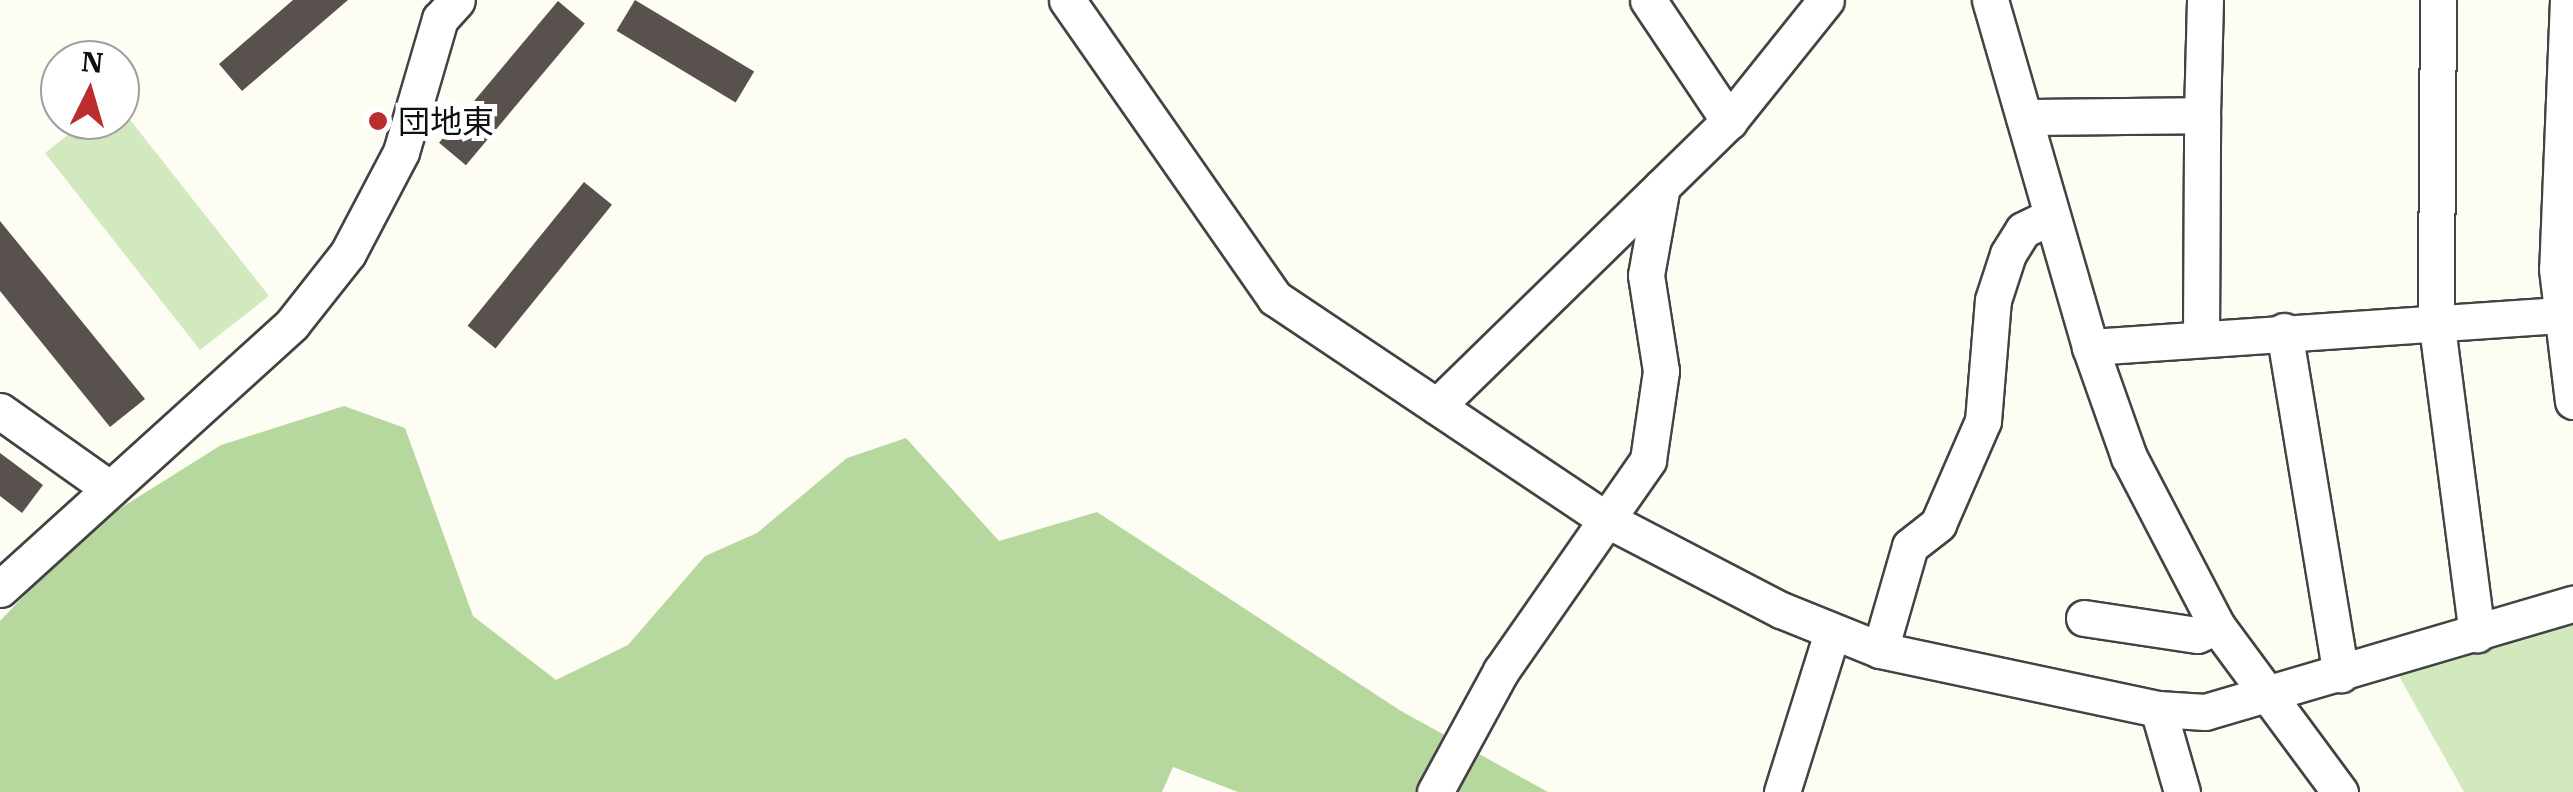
<!DOCTYPE html>
<html>
<head>
<meta charset="utf-8">
<style>
	body { margin:0 }
	#map { position:relative; width:2573px; height:792px; overflow:hidden; background:#fefdf3; font-family:"IBM Plex Serif","Noto Sans JP",serif }
	div>[style] { position:absolute }
	.green>* { inset:0; background:#d2e8be }
	.forest>* { inset:0; background:#b6d89e }
	.building>* { inset:0; background:#58514d; transform-origin:0 0 }
	.roads { filter:drop-shadow(2px 0 #434343) drop-shadow(-2px 0 #434343) drop-shadow(0 2px #434343) drop-shadow(0 -2px #434343) }
	.minor>* { height:35px; margin:-17.5px; padding:0 17.5px; transform-origin:17.5px; border-radius:17.5px; background:#fff }
	.dots>* { width:28px; height:28px; translate:-50% -50%; box-sizing:border-box; border:5px solid #fff; border-radius:50% }
	span { translate:-50% -50%; white-space:nowrap; text-align:center; line-height:1.15; -webkit-text-stroke:10px #fff; paint-order:stroke }
	.poi-label { font-size:32px; color:#101010 }
	.left { translate:0 -50%; text-align:left }
	.north { position:absolute; left:40px; top:40px; width:100px; height:100px; box-sizing:border-box; background:#fff; border:2px solid #9f9f9f; border-radius:50%; rotate:5deg; font-size:28px; font-weight:700; line-height:40px; text-align:center; color:#101010 }
	.north::after { content:''; display:block; margin:auto; width:35px; height:45px; background:#ba2e2f; clip-path:polygon(50% 0,100% 100%,50% 72%,0 100%) }
</style>
</head>
<body>
<div id="map">
	<div class="green">
		<div style="clip-path:polygon(120px 107px,269px 296px,200px 350px,45px 153px,87px 120px,120px 120px)"></div>
		<div style="clip-path:polygon(2573px 617px,2573px 792px,2464px 792px,2395px 669px)"></div>
	</div>
	<div class="forest">
		<div style="clip-path:polygon(344px 406px,405px 428px,473px 616px,556px 680px,628px 645px,705px 556px,757px 533px,847px 458px,906px 438px,999px 541px,1097px 512px,1401px 711px,1548px 792px,1238px 792px,1173px 767px,1162px 792px,0 792px,0 621px,89px 528px,221px 445px)"></div>
	</div>
	<div class="building">
		<div style="clip-path:polygon(293px 0,348px 0,242px 91px,219px 64px)"></div>
		<div style="left:635px;top:0;width:139px;height:36px;rotate:31deg"></div>
		<div style="left:558px;top:1px;width:35px;height:185px;rotate:40deg"></div>
		<div style="left:584px;top:182px;width:36px;height:185px;rotate:39deg"></div>
		<div style="clip-path:polygon(0 221px,145px 399px,110px 427px,0 291px)"></div>
		<div style="clip-path:polygon(0 453px,43px 485px,22px 513px,0 496px)"></div>
	</div>
	<div class="roads">
		<div class="minor">
			<div style="left:1067px;top:0;width:363px;rotate:55.1deg"></div>
			<div style="left:1275px;top:298px;width:396px;rotate:33.8deg"></div>
			<div style="left:1604px;top:518px;width:199px;rotate:27.5deg"></div>
			<div style="left:1781px;top:610px;width:107px;rotate:22deg"></div>
			<div style="left:1880px;top:650px;width:284px;rotate:12deg"></div>
			<div style="left:1648px;top:0;width:146px;rotate:56.2deg"></div>
			<div style="left:1990px;top:0;width:361px;rotate:73.9deg"></div>
			<div style="left:2090px;top:347px;width:117px;rotate:70.5deg"></div>
			<div style="left:2129px;top:457px;width:191px;rotate:62.5deg"></div>
			<div style="left:2217px;top:626px;width:207px;rotate:53.5deg"></div>
			<div style="left:2438px;top:0;width:319px;rotate:90.4deg"></div>
			<div style="left:2436px;top:319px;width:318px;rotate:82.6deg"></div>
			<div style="left:2568px;top:0;width:269px;rotate:92.3deg"></div>
			<div style="left:2557px;top:269px;width:133px;rotate:83.1deg"></div>
			<div style="left:2024px;top:117px;width:178px;rotate:-0.6deg"></div>
			<div style="left:2202px;top:115px;width:115px;rotate:-88.5deg"></div>
			<div style="left:2284px;top:331px;width:348px;rotate:80.6deg"></div>
			<div style="left:2201px;top:338px;width:223px;rotate:-89.7deg"></div>
			<div style="left:2090px;top:347px;width:472px;rotate:-3.9deg"></div>
			<div style="left:1437px;top:406px;width:408px;rotate:-44.3deg"></div>
			<div style="left:1729px;top:121px;width:155px;rotate:-51.3deg"></div>
			<div style="left:0;top:411px;width:135px;rotate:35.3deg"></div>
			<div style="left:0;top:589px;width:394px;rotate:-42.2deg"></div>
			<div style="left:292px;top:324px;width:90px;rotate:-51.7deg"></div>
			<div style="left:348px;top:253px;width:114px;rotate:-62.3deg"></div>
			<div style="left:401px;top:152px;width:139px;rotate:-73.7deg"></div>
			<div style="left:440px;top:19px;width:25px;rotate:-48deg"></div>
			<div style="left:2084px;top:618px;width:114px;rotate:8.6deg"></div>
			<div style="left:2197px;top:635px;width:22px;rotate:-24deg"></div>
			<div style="left:1880px;top:650px;width:108px;rotate:-73.9deg"></div>
			<div style="left:1910px;top:546px;width:36px;rotate:-38deg"></div>
			<div style="left:1938px;top:524px;width:112px;rotate:-66.4deg"></div>
			<div style="left:1983px;top:421px;width:121px;rotate:-85.3deg"></div>
			<div style="left:1993px;top:300px;width:48px;rotate:-71.9deg"></div>
			<div style="left:2008px;top:254px;width:28px;rotate:-58deg"></div>
			<div style="left:2023px;top:230px;width:32px;rotate:-26deg"></div>
			<div style="left:1435px;top:792px;width:138px;rotate:-61.4deg"></div>
			<div style="left:1501px;top:671px;width:257px;rotate:-55.1deg"></div>
			<div style="left:1648px;top:460px;width:90px;rotate:-81.7deg"></div>
			<div style="left:1661px;top:371px;width:97px;rotate:-98.9deg"></div>
			<div style="left:1646px;top:275px;width:90px;rotate:-79.8deg"></div>
			<div style="left:1782px;top:792px;width:168px;rotate:-72.6deg"></div>
			<div style="left:2182px;top:792px;width:86px;rotate:-106.1deg"></div>
			<div style="left:2158px;top:709px;width:47px;rotate:3.7deg"></div>
			<div style="left:2205px;top:712px;width:384px;rotate:-16.4deg"></div>
		</div>
	</div>
	<div class="dots">
		<div style="left:378px;top:121px;background:#ba2e2f"></div>
	</div>
	<div class="poi-label">
		<span class="left" style="left:398px;top:121px">団地東</span>
	</div>
	<div class="north">N</div>
</div>
</body>
</html>
